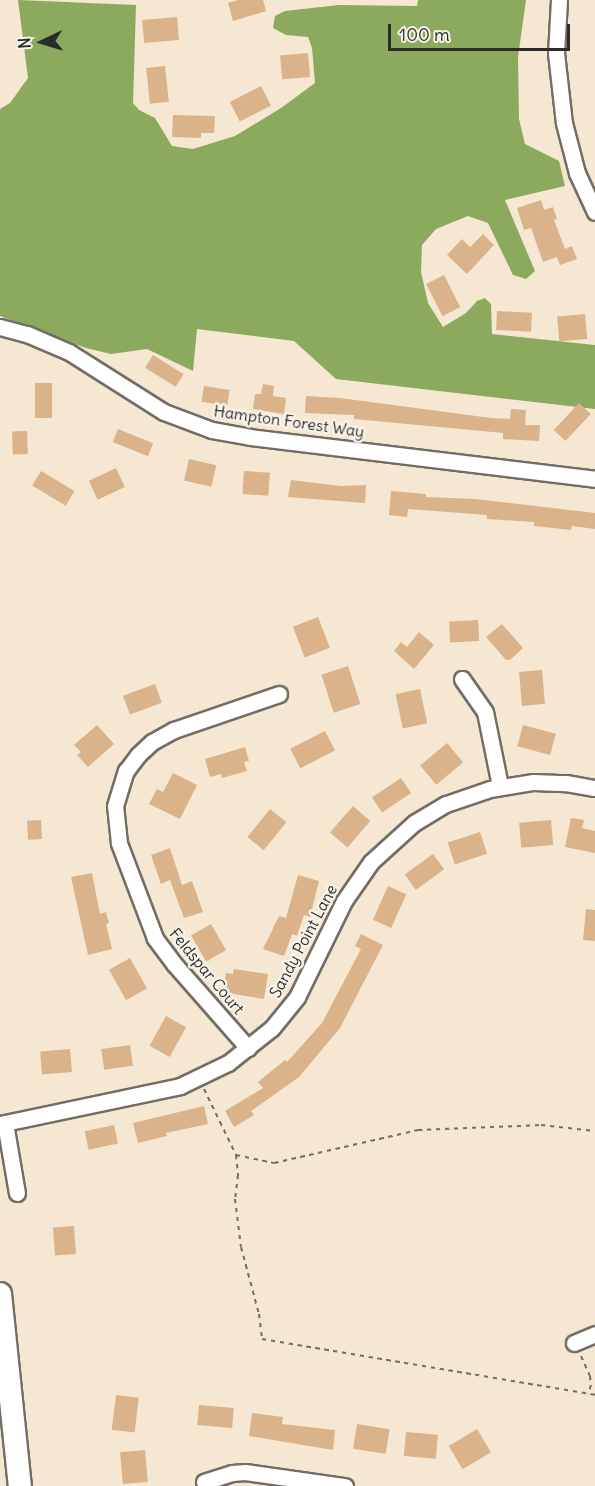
<!DOCTYPE html>
<html>
<head>
<meta charset="utf-8">
<style>
	body { margin:0 }
	#map { position:relative; width:595px; height:1486px; overflow:hidden; background:#f5e7d1; font-family:Delius,sans-serif }
	div>[style] { position:absolute }
	.forest>* { inset:0; background:#8caa5d }
	.building>* { inset:0; background:#dab38a; transform-origin:0 0 }
	.path>* { height:2px; margin-top:-1px; transform-origin:0; background:repeating-linear-gradient(90deg,#726d65 0 4.5px,transparent 0 9px) }
	.roads { filter:drop-shadow(2px 0 #726d65) drop-shadow(-2px 0 #726d65) drop-shadow(0 2px #726d65) drop-shadow(0 -2px #726d65) }
	.minor>* { height:15px; margin:-7.5px; padding:0 7.5px; transform-origin:7.5px; border-radius:7.5px; background:#fff }
	.primary>* { height:22px; margin:-11px; padding:0 11px; transform-origin:11px; border-radius:11px; background:#fff }
	span { translate:-50% -50%; white-space:nowrap; text-align:center; line-height:1.15; -webkit-text-stroke:5px #f7f3e8; paint-order:stroke }
	.street-label { font-size:16px; color:#2b2b2b }
	.north { position:absolute; left:12px; top:12px; width:60px; height:60px; -webkit-text-stroke:4px #f7f3e8; paint-order:stroke; rotate:266deg; font-size:16px; font-weight:700; line-height:24px; text-align:center; color:#2b2b2b }
	.north::after { content:''; display:block; margin:auto; width:21px; height:27px; background:#2b2b2b; clip-path:polygon(50% 0,100% 100%,50% 72%,0 100%) }
	.scale { position:absolute; left:388px; top:24px; width:182px; height:27px; box-sizing:border-box; border:3px solid #2b2b2b; border-top:0; padding-left:8px; font-size:18px; line-height:21px; white-space:nowrap; color:#2b2b2b; -webkit-text-stroke:4px #f7f3e8; paint-order:stroke }
</style>
</head>
<body>
<div id="map">
	<div class="forest">
		<div style="clip-path:polygon(18px 0,136px 5px,133px 103px,139px 110px,155px 118px,172px 146px,193px 149px,235px 136px,281px 108px,315px 83px,312px 48px,308px 37px,286px 35px,273px 28px,275px 16px,285px 11px,339px 5px,417px 6px,418px 0,526px 0,518px 57px,519px 119px,525px 144px,559px 161px,565px 186px,505px 200px,535px 271px,526px 279px,513px 275px,488px 223px,468px 216px,436px 229px,422px 245px,421px 272px,428px 303px,443px 327px,466px 313px,477px 301px,485px 298px,491px 304px,492px 334px,595px 345px,595px 409px,336px 379px,294px 341px,197px 329px,193px 371px,147px 349px,111px 354px,86px 348px,0 316px,0 109px,10px 103px,28px 78px)"></div>
	</div>
	<div class="building">
		<div style="clip-path:polygon(238px 0,263px 0,266px 11px,233px 21px,228px 3px)"></div>
		<div style="left:177px;top:17px;width:23px;height:35px;rotate:85deg"></div>
		<div style="left:308px;top:53px;width:24px;height:28px;rotate:85deg"></div>
		<div style="left:165px;top:66px;width:36px;height:19px;rotate:84deg"></div>
		<div style="left:261px;top:86px;width:22px;height:35px;rotate:63deg"></div>
		<div style="clip-path:polygon(173px 115px,215px 116px,214px 133px,201px 133px,201px 138px,172px 137px)"></div>
		<div style="clip-path:polygon(541px 200px,544px 210px,553px 207px,557px 219px,554px 220px,565px 249px,572px 246px,577px 259px,560px 265px,557px 257px,543px 262px,531px 228px,524px 230px,517px 208px)"></div>
		<div style="clip-path:polygon(483px 234px,494px 245px,467px 274px,447px 255px,462px 239px,470px 247px)"></div>
		<div style="left:444px;top:275px;width:36px;height:20px;rotate:63deg"></div>
		<div style="left:497px;top:311px;width:35px;height:19px;rotate:3deg"></div>
		<div style="left:585px;top:314px;width:25px;height:28px;rotate:85deg"></div>
		<div style="left:153px;top:355px;width:36px;height:15px;rotate:32deg"></div>
		<div style="left:35px;top:383px;width:17px;height:35px"></div>
		<div style="clip-path:polygon(263px 384px,274px 386px,273px 396px,286px 398px,284px 414px,253px 409px,255px 394px,261px 394px)"></div>
		<div style="left:204px;top:386px;width:26px;height:16px;rotate:9deg"></div>
		<div style="clip-path:polygon(306px 396px,340px 398px,491px 418px,510px 419px,511px 409px,526px 410px,525px 425px,540px 425px,539px 441px,503px 439px,503px 433px,354px 419px,354px 415px,305px 413px)"></div>
		<div style="left:579px;top:403px;width:16px;height:37px;rotate:43deg"></div>
		<div style="left:118px;top:429px;width:38px;height:14px;rotate:22deg"></div>
		<div style="left:27px;top:431px;width:23px;height:15px;rotate:88deg"></div>
		<div style="left:189px;top:459px;width:28px;height:22px;rotate:13deg"></div>
		<div style="left:116px;top:468px;width:21px;height:30px;rotate:65deg"></div>
		<div style="left:41px;top:471px;width:39px;height:17px;rotate:31deg"></div>
		<div style="left:244px;top:471px;width:26px;height:23px;rotate:4deg"></div>
		<div style="clip-path:polygon(291px 480px,341px 486px,366px 485px,365px 503px,288px 497px)"></div>
		<div style="clip-path:polygon(391px 491px,426px 494px,426px 497px,475px 499px,595px 513px,595px 529px,572px 526px,571px 530px,534px 526px,534px 522px,487px 519px,487px 515px,408px 509px,407px 517px,389px 515px)"></div>
		<div style="left:318px;top:617px;width:33px;height:27px;rotate:69deg"></div>
		<div style="left:478px;top:620px;width:21px;height:29px;rotate:87deg"></div>
		<div style="clip-path:polygon(502px 624px,523px 648px,510px 660px,506px 660px,486px 637px)"></div>
		<div style="clip-path:polygon(419px 632px,434px 645px,414px 669px,394px 651px,401px 642px,407px 647px)"></div>
		<div style="left:348px;top:666px;width:40px;height:28px;rotate:72deg"></div>
		<div style="left:542px;top:670px;width:34px;height:23px;rotate:85deg"></div>
		<div style="left:155px;top:684px;width:20px;height:34px;rotate:70deg"></div>
		<div style="left:420px;top:689px;width:35px;height:25px;rotate:78deg"></div>
		<div style="clip-path:polygon(97px 725px,114px 744px,88px 767px,77px 755px,81px 752px,74px 745px)"></div>
		<div style="left:523px;top:725px;width:34px;height:22px;rotate:15deg"></div>
		<div style="left:325px;top:731px;width:22px;height:39px;rotate:63deg"></div>
		<div style="left:447px;top:743px;width:25px;height:35px;rotate:50deg"></div>
		<div style="clip-path:polygon(245px 747px,249px 761px,244px 762px,247px 771px,222px 778px,221px 774px,210px 777px,205px 759px)"></div>
		<div style="clip-path:polygon(173px 773px,197px 785px,180px 819px,149px 804px,157px 789px,163px 792px)"></div>
		<div style="left:401px;top:778px;width:18px;height:35px;rotate:56deg"></div>
		<div style="left:353px;top:806px;width:23px;height:35px;rotate:41deg"></div>
		<div style="left:270px;top:809px;width:21px;height:36px;rotate:39deg"></div>
		<div style="clip-path:polygon(571px 818px,584px 820px,582px 828px,595px 831px,595px 853px,565px 847px)"></div>
		<div style="left:41px;top:820px;width:19px;height:14px;rotate:87deg"></div>
		<div style="left:551px;top:820px;width:25px;height:32px;rotate:85deg"></div>
		<div style="left:480px;top:832px;width:23px;height:34px;rotate:72deg"></div>
		<div style="clip-path:polygon(170px 848px,182px 885px,192px 881px,203px 912px,184px 918px,170px 880px,161px 884px,151px 855px)"></div>
		<div style="left:433px;top:854px;width:19px;height:35px;rotate:54deg"></div>
		<div style="clip-path:polygon(92px 873px,100px 914px,106px 912px,109px 923px,106px 924px,112px 949px,88px 955px,71px 877px)"></div>
		<div style="clip-path:polygon(298px 875px,319px 881px,310px 917px,304px 915px,297px 936px,292px 934px,284px 956px,263px 949px,279px 916px,286px 918px)"></div>
		<div style="left:388px;top:886px;width:20px;height:37px;rotate:24deg"></div>
		<div style="clip-path:polygon(586px 909px,595px 910px,595px 941px,583px 940px)"></div>
		<div style="left:211px;top:924px;width:30px;height:23px;rotate:60deg"></div>
		<div style="clip-path:polygon(361px 934px,383px 945px,340px 1028px,299px 1077px,251px 1111px,254px 1115px,234px 1127px,225px 1111px,263px 1088px,258px 1082px,285px 1060px,287px 1062px,322px 1023px,361px 949px,355px 946px)"></div>
		<div style="left:130px;top:958px;width:35px;height:24px;rotate:61deg"></div>
		<div style="clip-path:polygon(234px 969px,268px 974px,264px 999px,223px 992px,226px 973px,233px 974px)"></div>
		<div style="left:166px;top:1016px;width:23px;height:34px;rotate:29deg"></div>
		<div style="left:130px;top:1045px;width:21px;height:29px;rotate:82deg"></div>
		<div style="left:70px;top:1049px;width:23px;height:30px;rotate:85deg"></div>
		<div style="clip-path:polygon(204px 1106px,208px 1124px,166px 1133px,167px 1136px,138px 1143px,133px 1123px)"></div>
		<div style="left:114px;top:1125px;width:19px;height:30px;rotate:78deg"></div>
		<div style="left:74px;top:1226px;width:28px;height:21px;rotate:86deg"></div>
		<div style="left:116px;top:1395px;width:23px;height:35px;rotate:7deg"></div>
		<div style="left:199px;top:1405px;width:35px;height:20px;rotate:5deg"></div>
		<div style="clip-path:polygon(252px 1413px,283px 1417px,282px 1424px,335px 1430px,333px 1450px,249px 1436px)"></div>
		<div style="left:357px;top:1424px;width:33px;height:25px;rotate:9deg"></div>
		<div style="left:477px;top:1429px;width:27px;height:33px;rotate:59deg"></div>
		<div style="left:406px;top:1432px;width:32px;height:24px;rotate:5deg"></div>
		<div style="left:145px;top:1450px;width:32px;height:25px;rotate:85deg"></div>
	</div>
	<div class="path">
		<div style="left:204px;top:1089px;width:73px;rotate:64.1deg"></div>
		<div style="left:236px;top:1155px;width:39px;rotate:12deg"></div>
		<div style="left:274px;top:1163px;width:148px;rotate:-12.9deg"></div>
		<div style="left:418px;top:1130px;width:123px;rotate:-2.3deg"></div>
		<div style="left:541px;top:1125px;width:54px;rotate:6.3deg"></div>
		<div style="left:236px;top:1155px;width:20px;rotate:84deg"></div>
		<div style="left:238px;top:1175px;width:24px;rotate:97deg"></div>
		<div style="left:235px;top:1199px;width:48px;rotate:82.9deg"></div>
		<div style="left:241px;top:1247px;width:69px;rotate:75deg"></div>
		<div style="left:259px;top:1314px;width:25px;rotate:83deg"></div>
		<div style="left:262px;top:1339px;width:338px;rotate:9.5deg"></div>
		<div style="left:581px;top:1356px;width:22px;rotate:66deg"></div>
		<div style="left:590px;top:1376px;width:9px;rotate:84deg"></div>
		<div style="left:591px;top:1385px;width:9px;rotate:108deg"></div>
	</div>
	<div class="roads">
		<div class="minor">
			<div style="left:559px;top:0;width:53px;rotate:93.2deg"></div>
			<div style="left:556px;top:53px;width:70px;rotate:83.5deg"></div>
			<div style="left:564px;top:123px;width:52px;rotate:75.4deg"></div>
			<div style="left:577px;top:173px;width:43px;rotate:65.2deg"></div>
			<div style="left:0;top:327px;width:28px;rotate:15deg"></div>
			<div style="left:27px;top:334px;width:46px;rotate:23.2deg"></div>
			<div style="left:69px;top:352px;width:112px;rotate:32.3deg"></div>
			<div style="left:164px;top:412px;width:51px;rotate:20.6deg"></div>
			<div style="left:212px;top:430px;width:39px;rotate:10deg"></div>
			<div style="left:250px;top:437px;width:348px;rotate:6.9deg"></div>
			<div style="left:462px;top:679px;width:40px;rotate:55.1deg"></div>
			<div style="left:485px;top:712px;width:76px;rotate:78.5deg"></div>
			<div style="left:248px;top:1048px;width:111px;rotate:-131.3deg"></div>
			<div style="left:175px;top:965px;width:34px;rotate:-127deg"></div>
			<div style="left:155px;top:938px;width:102px;rotate:-110.8deg"></div>
			<div style="left:119px;top:843px;width:37px;rotate:-96deg"></div>
			<div style="left:115px;top:806px;width:37px;rotate:-73deg"></div>
			<div style="left:126px;top:771px;width:20px;rotate:-53deg"></div>
			<div style="left:138px;top:755px;width:19px;rotate:-43deg"></div>
			<div style="left:152px;top:742px;width:25px;rotate:-29deg"></div>
			<div style="left:174px;top:730px;width:111px;rotate:-18.9deg"></div>
			<div style="left:5px;top:1123px;width:71px;rotate:80.3deg"></div>
			<div style="left:0;top:1124px;width:184px;rotate:-11.9deg"></div>
			<div style="left:180px;top:1086px;width:53px;rotate:-25.6deg"></div>
			<div style="left:228px;top:1063px;width:56px;rotate:-38.5deg"></div>
			<div style="left:272px;top:1028px;width:40px;rotate:-51deg"></div>
			<div style="left:297px;top:997px;width:107px;rotate:-63.9deg"></div>
			<div style="left:344px;top:901px;width:47px;rotate:-55.3deg"></div>
			<div style="left:371px;top:862px;width:58px;rotate:-42.2deg"></div>
			<div style="left:414px;top:823px;width:37px;rotate:-31deg"></div>
			<div style="left:446px;top:804px;width:46px;rotate:-18.8deg"></div>
			<div style="left:490px;top:789px;width:44px;rotate:-9.2deg"></div>
			<div style="left:533px;top:782px;width:33px;rotate:2deg"></div>
			<div style="left:566px;top:783px;width:29px;rotate:10deg"></div>
			<div style="left:574px;top:1343px;width:23px;rotate:-23deg"></div>
			<div style="left:204px;top:1482px;width:29px;rotate:-18deg"></div>
			<div style="left:232px;top:1473px;width:13px;rotate:-4deg"></div>
			<div style="left:245px;top:1472px;width:101px;rotate:8deg"></div>
		</div>
		<div class="primary">
			<div style="left:0;top:1294px;width:193px;rotate:84.1deg"></div>
		</div>
	</div>
	<div class="street-label">
		<span style="left:289px;top:421px;rotate:8deg">Hampton Forest Way</span>
		<span style="left:303px;top:941px;rotate:-62deg">Sandy Point Lane</span>
		<span style="left:207px;top:971px;rotate:50deg">Feldspar Court</span>
	</div>
	<div class="north">N</div>
	<div class="scale">100 m</div>
</div>
</body>
</html>
